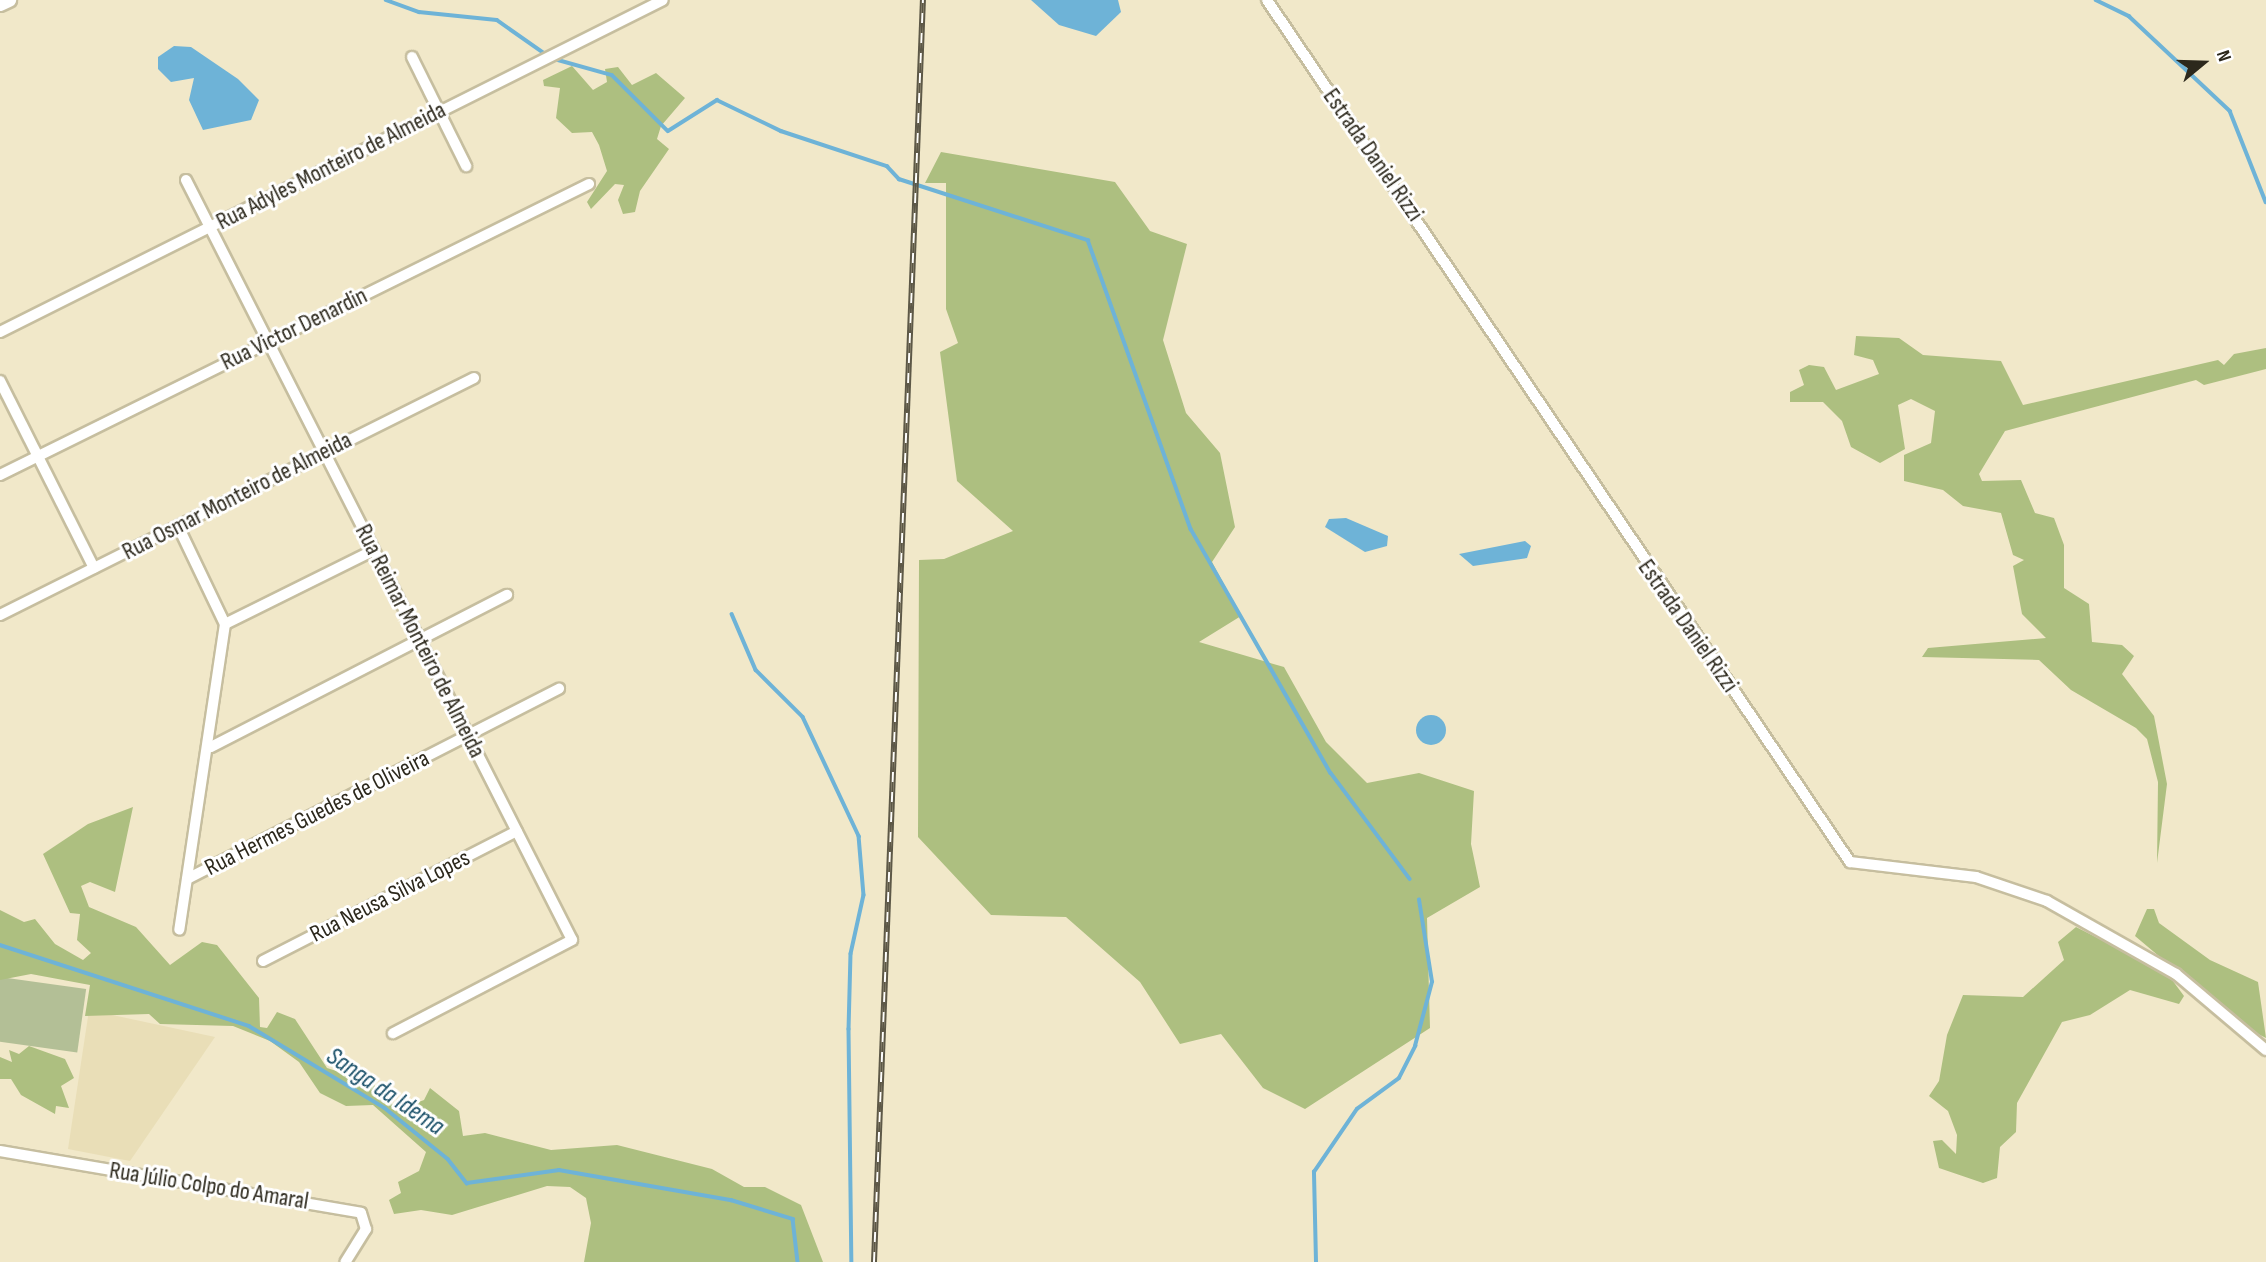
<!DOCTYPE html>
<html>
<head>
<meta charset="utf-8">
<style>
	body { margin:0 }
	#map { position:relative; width:2266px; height:1262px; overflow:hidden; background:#f1e8c9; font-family:"Sofia Sans Condensed",sans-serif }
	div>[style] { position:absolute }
	.built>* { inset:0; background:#e9deb7 }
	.green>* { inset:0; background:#b3bf96; transform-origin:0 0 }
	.forest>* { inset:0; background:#adbf80 }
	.water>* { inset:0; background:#6eb3d7 }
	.round { border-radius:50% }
	.stream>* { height:3.5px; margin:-1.75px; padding:0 1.75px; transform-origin:1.75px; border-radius:1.75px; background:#6eb3d7 }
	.roads { filter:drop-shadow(2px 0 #c6be9f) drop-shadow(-2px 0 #c6be9f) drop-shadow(0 2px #c6be9f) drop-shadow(0 -2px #c6be9f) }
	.minor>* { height:10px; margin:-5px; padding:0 5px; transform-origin:5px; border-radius:5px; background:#fff }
	.tertiary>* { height:14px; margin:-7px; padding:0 7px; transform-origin:7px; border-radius:7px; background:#fff }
	.rail>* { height:6px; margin-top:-3px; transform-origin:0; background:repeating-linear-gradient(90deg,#fff 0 10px,#5d5847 0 20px); box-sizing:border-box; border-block:2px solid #5d5847 }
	span { translate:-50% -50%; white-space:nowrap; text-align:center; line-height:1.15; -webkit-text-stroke:6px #fff; paint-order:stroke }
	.street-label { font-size:24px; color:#2c281c }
	.water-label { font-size:26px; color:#174e67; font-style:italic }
	.north { position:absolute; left:2168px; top:28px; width:70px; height:70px; -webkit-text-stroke:5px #fff; paint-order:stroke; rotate:71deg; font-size:19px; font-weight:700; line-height:28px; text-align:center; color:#2c281c }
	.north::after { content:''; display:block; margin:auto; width:24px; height:32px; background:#2c281c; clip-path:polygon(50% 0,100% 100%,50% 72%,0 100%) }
</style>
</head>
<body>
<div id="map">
	<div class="built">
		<div style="clip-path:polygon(89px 1010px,215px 1037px,130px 1161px,68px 1149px)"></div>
	</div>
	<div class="green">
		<div style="left:0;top:977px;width:87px;height:64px;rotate:8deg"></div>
	</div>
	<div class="forest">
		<div style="clip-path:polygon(572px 66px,593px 90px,607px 82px,605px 69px,618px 67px,632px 85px,656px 73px,685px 98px,661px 126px,657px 139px,669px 149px,640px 191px,635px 212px,623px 214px,618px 200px,624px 185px,615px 184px,591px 209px,587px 202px,607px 171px,599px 145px,592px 132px,572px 133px,556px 118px,560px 88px,544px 86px,543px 80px)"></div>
		<div style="clip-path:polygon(941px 152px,1115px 182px,1150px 231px,1187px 244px,1163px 340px,1186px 413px,1220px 453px,1235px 527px,1212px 562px,1241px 616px,1199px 642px,1284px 667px,1326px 742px,1367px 783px,1419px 773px,1474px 791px,1471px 844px,1480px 887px,1427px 918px,1430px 1028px,1305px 1109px,1263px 1088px,1221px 1034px,1180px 1044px,1140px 982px,1066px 917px,991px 915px,918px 837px,919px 560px,944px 559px,1013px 531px,957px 481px,940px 352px,958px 343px,946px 309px,946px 183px,925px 183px)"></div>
		<div style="clip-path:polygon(1856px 336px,1899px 338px,1923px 355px,2001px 361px,2023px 405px,2218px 360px,2224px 365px,2234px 354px,2266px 348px,2266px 369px,2204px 385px,2196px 380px,2005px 431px,1979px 474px,1982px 481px,2021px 480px,2035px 513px,2054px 518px,2064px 545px,2064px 588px,2089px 604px,2092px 642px,2122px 645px,2134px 656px,2122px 674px,2154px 716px,2167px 784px,2157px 863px,2158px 782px,2147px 739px,2136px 728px,2071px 690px,2039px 660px,1922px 657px,1928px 648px,2046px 638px,2022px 614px,2013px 566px,2024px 560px,2013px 555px,2001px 513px,1963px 506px,1943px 490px,1904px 481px,1904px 455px,1931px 443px,1935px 411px,1911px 399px,1898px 405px,1905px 449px,1880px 463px,1851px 447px,1842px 421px,1823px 402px,1790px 402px,1790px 392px,1804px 385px,1799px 370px,1809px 365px,1824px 367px,1836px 390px,1879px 374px,1873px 360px,1854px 355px)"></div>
		<div style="clip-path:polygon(133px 807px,115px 892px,90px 882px,81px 886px,89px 907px,136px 927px,170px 965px,202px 942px,217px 945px,259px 998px,260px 1027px,267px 1028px,277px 1012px,295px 1019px,327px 1068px,371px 1082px,393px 1105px,403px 1108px,424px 1100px,430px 1088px,459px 1111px,463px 1136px,485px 1133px,551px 1150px,617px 1145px,712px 1169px,744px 1187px,765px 1187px,801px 1205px,823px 1262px,584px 1262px,591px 1223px,586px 1198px,570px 1187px,547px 1186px,452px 1215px,421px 1210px,394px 1214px,389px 1200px,401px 1193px,398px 1182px,419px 1171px,426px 1152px,373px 1105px,346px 1106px,320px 1093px,299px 1062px,270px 1041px,233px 1026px,160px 1024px,149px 1014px,85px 1016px,90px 985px,31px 974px,0 980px,0 910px,24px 922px,35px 919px,55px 944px,83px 960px,91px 953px,77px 940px,80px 914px,70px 913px,43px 854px,88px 824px)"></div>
		<div style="clip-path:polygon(2147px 909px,2154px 909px,2159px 923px,2210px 960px,2258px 982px,2266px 1038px,2242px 1026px,2135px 936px)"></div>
		<div style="clip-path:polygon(2076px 927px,2167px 973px,2184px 996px,2179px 1004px,2130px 990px,2090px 1015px,2062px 1022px,2017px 1103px,2016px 1132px,2000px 1147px,1997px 1178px,1983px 1183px,1939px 1168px,1933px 1141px,1942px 1140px,1956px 1154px,1957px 1135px,1948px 1111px,1929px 1096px,1939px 1081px,1947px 1035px,1963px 995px,2023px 997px,2064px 960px,2058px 942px)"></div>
		<div style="clip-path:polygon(29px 1046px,65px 1059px,74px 1078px,61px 1086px,69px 1108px,56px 1106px,55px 1114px,21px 1095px,11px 1079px,0 1079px,0 1057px,12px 1062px,9px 1050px,19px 1054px)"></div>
	</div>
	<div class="water">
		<div style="clip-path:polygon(1031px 0,1118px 0,1121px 12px,1096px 36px,1059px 25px)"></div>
		<div style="clip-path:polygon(174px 46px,191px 47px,238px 79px,259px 100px,251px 120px,203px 130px,189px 100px,194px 78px,171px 82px,158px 69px,158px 57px)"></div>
		<div style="clip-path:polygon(1346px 518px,1388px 536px,1387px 546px,1365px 552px,1325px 527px,1329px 519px)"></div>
		<div style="clip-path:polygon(1525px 541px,1531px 546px,1527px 558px,1473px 566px,1459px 554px)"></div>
		<div class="round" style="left:1416px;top:715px;width:30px;height:30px"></div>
	</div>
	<div class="stream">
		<div style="left:386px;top:0;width:35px;rotate:20deg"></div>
		<div style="left:419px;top:12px;width:78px;rotate:5.9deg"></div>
		<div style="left:497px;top:20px;width:66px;rotate:35.1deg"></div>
		<div style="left:551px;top:58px;width:63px;rotate:15.6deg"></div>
		<div style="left:612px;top:75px;width:79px;rotate:45deg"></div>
		<div style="left:668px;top:131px;width:58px;rotate:-32.3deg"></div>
		<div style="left:717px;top:100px;width:71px;rotate:25.8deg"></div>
		<div style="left:781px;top:131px;width:112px;rotate:18.3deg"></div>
		<div style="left:887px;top:166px;width:18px;rotate:47deg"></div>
		<div style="left:899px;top:179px;width:199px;rotate:17.9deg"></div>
		<div style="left:1088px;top:240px;width:307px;rotate:70.4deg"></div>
		<div style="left:1191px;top:529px;width:281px;rotate:60.2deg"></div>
		<div style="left:1331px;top:773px;width:132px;rotate:53.3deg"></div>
		<div style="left:2096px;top:0;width:37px;rotate:26deg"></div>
		<div style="left:2129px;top:16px;width:139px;rotate:43.2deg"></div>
		<div style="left:2230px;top:111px;width:98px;rotate:68.4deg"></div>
		<div style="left:732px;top:614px;width:61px;rotate:66.8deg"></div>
		<div style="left:756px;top:670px;width:66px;rotate:45deg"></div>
		<div style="left:803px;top:717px;width:132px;rotate:64.8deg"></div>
		<div style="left:859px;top:836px;width:59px;rotate:85.2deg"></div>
		<div style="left:864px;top:895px;width:60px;rotate:102.4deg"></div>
		<div style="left:851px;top:954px;width:75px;rotate:91.5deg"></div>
		<div style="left:849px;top:1029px;width:233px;rotate:89.3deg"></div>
		<div style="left:0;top:945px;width:262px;rotate:18deg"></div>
		<div style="left:249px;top:1026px;width:159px;rotate:31.1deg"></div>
		<div style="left:385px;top:1108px;width:81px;rotate:39deg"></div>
		<div style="left:448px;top:1159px;width:31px;rotate:52deg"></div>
		<div style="left:467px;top:1183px;width:93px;rotate:-8deg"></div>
		<div style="left:559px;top:1170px;width:175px;rotate:9.9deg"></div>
		<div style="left:731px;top:1200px;width:65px;rotate:17deg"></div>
		<div style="left:793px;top:1219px;width:43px;rotate:83.4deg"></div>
		<div style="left:1316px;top:1262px;width:90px;rotate:-91.3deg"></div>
		<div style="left:1314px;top:1172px;width:76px;rotate:-55.7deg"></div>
		<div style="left:1357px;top:1109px;width:52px;rotate:-36.4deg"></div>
		<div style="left:1399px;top:1078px;width:36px;rotate:-63deg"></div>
		<div style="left:1415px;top:1046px;width:66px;rotate:-75.1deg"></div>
		<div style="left:1432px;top:982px;width:83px;rotate:-99deg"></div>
	</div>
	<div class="roads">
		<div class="minor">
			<div style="left:1267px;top:0;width:1041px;rotate:55.93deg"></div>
			<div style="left:1850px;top:862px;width:127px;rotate:6.8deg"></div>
			<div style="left:1976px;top:877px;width:75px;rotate:18.7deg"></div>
			<div style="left:2047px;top:901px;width:148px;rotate:29.5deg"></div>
			<div style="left:2176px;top:974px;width:118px;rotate:40.2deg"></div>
			<div style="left:412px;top:57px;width:122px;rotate:63.6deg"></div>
			<div style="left:186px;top:180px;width:852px;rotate:63.07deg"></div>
			<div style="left:572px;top:940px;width:202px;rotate:152.5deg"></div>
			<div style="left:0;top:332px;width:741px;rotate:-26.6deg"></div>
			<div style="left:0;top:381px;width:209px;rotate:63.3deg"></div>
			<div style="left:0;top:475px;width:657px;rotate:-26.29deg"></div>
			<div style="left:178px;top:526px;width:109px;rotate:64.4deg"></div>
			<div style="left:225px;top:624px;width:309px;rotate:98.5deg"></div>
			<div style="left:0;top:615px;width:530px;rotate:-26.57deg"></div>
			<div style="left:225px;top:624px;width:166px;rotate:-26.4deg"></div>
			<div style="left:211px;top:747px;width:333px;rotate:-27.2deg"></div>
			<div style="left:187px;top:879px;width:418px;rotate:-27.1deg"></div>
			<div style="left:263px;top:961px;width:285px;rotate:-27.1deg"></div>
			<div style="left:0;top:1151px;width:366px;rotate:9.7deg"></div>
			<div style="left:361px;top:1213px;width:17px;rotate:73deg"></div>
			<div style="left:366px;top:1229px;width:39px;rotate:122deg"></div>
		</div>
		<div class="tertiary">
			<div style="left:0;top:4px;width:10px;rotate:-24deg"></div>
		</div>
	</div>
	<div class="rail">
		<div style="left:874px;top:1262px;width:1263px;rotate:-87.78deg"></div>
	</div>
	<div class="street-label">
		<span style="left:1373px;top:155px;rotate:55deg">Estrada Daniel Rizzi</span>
		<span style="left:331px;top:166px;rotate:-27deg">Rua Adyles Monteiro de Almeida</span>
		<span style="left:294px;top:329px;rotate:-26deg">Rua Victor Denardin</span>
		<span style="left:237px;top:496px;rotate:-27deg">Rua Osmar Monteiro de Almeida</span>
		<span style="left:1688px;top:626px;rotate:55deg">Estrada Daniel Rizzi</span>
		<span style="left:420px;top:641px;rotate:63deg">Rua Reimar Monteiro de Almeida</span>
		<span style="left:317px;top:813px;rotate:-27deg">Rua Hermes Guedes de Oliveira</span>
		<span style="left:390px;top:896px;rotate:-27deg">Rua Neusa Silva Lopes</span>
		<span style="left:209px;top:1186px;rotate:9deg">Rua Júlio Colpo do Amaral</span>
	</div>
	<div class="water-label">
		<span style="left:385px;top:1092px;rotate:34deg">Sanga da Idema</span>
	</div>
	<div class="north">N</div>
</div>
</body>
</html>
